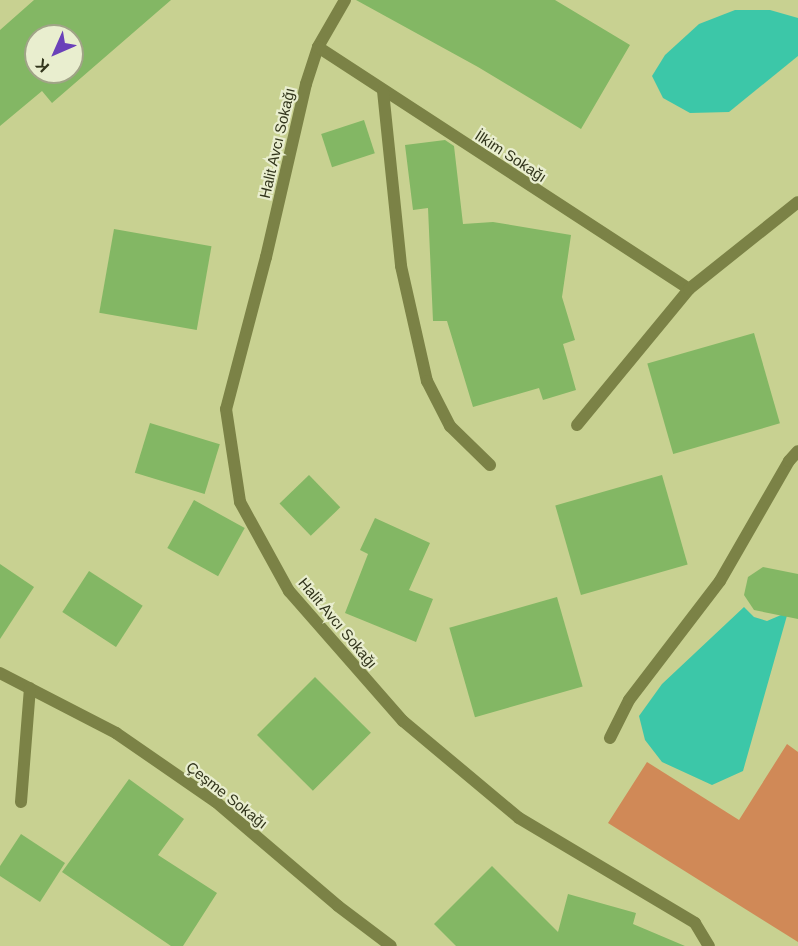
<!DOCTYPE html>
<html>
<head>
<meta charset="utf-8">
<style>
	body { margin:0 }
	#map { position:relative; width:798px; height:946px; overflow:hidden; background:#c8d191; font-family:Arial,sans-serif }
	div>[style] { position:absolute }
	.green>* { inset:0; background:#d08957 }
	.water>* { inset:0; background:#3cc7a8 }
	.building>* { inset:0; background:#83b764; transform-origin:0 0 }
	.minor>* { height:12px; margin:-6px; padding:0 6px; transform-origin:6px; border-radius:6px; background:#7b8246 }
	span { translate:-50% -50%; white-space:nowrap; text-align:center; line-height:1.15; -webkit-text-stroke:4.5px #e9eecf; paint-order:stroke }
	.street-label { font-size:15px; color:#32351c }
	.north { position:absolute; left:24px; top:24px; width:60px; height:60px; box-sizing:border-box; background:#e9eecf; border:2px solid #a0a487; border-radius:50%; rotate:225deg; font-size:16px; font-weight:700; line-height:24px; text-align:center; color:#32351c }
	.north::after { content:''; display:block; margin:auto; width:21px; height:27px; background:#6a41b9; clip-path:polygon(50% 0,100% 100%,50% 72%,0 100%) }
</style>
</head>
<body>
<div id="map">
	<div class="green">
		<div style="clip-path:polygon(787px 744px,798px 752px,798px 942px,608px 823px,647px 762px,739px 820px)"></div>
	</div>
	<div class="water">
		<div style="clip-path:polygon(735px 10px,770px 10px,798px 18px,798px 56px,729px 112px,690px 113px,663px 98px,652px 76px,665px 55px,699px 24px)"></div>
		<div style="clip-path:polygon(744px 607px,754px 617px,767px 621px,788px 612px,743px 771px,712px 785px,662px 762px,645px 740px,639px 716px,662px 684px)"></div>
	</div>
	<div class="building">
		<div style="clip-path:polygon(evenodd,34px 0,171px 0,52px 103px,42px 91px,0 126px,0 30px,34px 0,36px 36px,72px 36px,72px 72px,36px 72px,36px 36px)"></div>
		<div style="clip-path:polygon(356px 0,555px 0,630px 45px,581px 129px,478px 67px)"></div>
		<div style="left:364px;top:120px;width:35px;height:45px;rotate:72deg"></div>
		<div style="clip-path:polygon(445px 140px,454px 146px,463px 224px,493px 222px,571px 235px,562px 297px,575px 340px,563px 344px,576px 390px,543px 400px,539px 388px,473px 407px,447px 321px,433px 321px,428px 208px,413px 210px,405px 145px)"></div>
		<div style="left:114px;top:229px;width:99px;height:85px;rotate:10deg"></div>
		<div style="left:754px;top:333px;width:94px;height:111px;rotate:74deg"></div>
		<div style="left:150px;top:423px;width:73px;height:52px;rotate:17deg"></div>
		<div style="left:309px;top:475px;width:45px;height:41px;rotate:46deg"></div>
		<div style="left:662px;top:475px;width:93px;height:111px;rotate:74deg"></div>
		<div style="left:194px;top:500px;width:58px;height:55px;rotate:29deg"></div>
		<div style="clip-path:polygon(375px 518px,430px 543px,409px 590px,433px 599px,416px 642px,345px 613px,368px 554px,360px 550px)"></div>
		<div style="clip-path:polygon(0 564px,34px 587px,0 639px)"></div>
		<div style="clip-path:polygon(763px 567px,798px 574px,798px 619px,754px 610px,744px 595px,748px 577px)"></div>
		<div style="left:89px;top:571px;width:64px;height:49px;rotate:33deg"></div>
		<div style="left:557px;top:597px;width:93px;height:112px;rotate:74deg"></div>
		<div style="left:315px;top:677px;width:79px;height:82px;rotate:45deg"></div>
		<div style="clip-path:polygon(129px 779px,184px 819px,158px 855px,217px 893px,183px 946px,171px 946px,62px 872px)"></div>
		<div style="clip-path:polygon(21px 834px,65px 863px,40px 902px,0 876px,0 866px)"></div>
		<div style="clip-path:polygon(492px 866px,558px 932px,568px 894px,636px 913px,633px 924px,685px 946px,456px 946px,434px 924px)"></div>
	</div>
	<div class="minor">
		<div style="left:345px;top:0;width:54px;rotate:119.9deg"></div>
		<div style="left:318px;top:47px;width:39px;rotate:108deg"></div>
		<div style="left:306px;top:84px;width:178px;rotate:103deg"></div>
		<div style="left:266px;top:257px;width:157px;rotate:104.7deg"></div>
		<div style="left:226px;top:409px;width:94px;rotate:81.4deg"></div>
		<div style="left:240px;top:502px;width:102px;rotate:61.2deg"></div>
		<div style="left:289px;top:591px;width:173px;rotate:48.8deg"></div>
		<div style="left:403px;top:721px;width:151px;rotate:39.9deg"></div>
		<div style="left:519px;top:818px;width:205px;rotate:30.8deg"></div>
		<div style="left:695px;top:923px;width:27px;rotate:59deg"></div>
		<div style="left:318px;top:47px;width:443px;rotate:33.1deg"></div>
		<div style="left:383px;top:91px;width:176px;rotate:84.1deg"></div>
		<div style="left:401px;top:266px;width:118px;rotate:77.3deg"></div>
		<div style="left:427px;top:381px;width:51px;rotate:62.9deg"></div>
		<div style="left:450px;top:426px;width:56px;rotate:44.3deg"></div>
		<div style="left:577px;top:425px;width:176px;rotate:-50.5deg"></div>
		<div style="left:689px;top:289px;width:139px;rotate:-38.6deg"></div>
		<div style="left:0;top:673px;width:131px;rotate:27.3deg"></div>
		<div style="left:116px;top:733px;width:121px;rotate:34.6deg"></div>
		<div style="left:216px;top:802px;width:160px;rotate:40.4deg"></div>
		<div style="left:338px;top:906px;width:66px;rotate:37deg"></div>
		<div style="left:610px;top:738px;width:42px;rotate:-63.4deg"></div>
		<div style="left:629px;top:700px;width:150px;rotate:-52.6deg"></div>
		<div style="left:720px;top:581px;width:138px;rotate:-60.1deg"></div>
		<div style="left:789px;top:461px;width:13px;rotate:-48deg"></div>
		<div style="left:21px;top:802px;width:114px;rotate:-85.5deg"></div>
	</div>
	<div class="street-label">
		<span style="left:277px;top:143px;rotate:-77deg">Halit Avcı Sokağı</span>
		<span style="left:511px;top:156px;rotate:33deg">İlkim Sokağı</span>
		<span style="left:338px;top:623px;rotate:50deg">Halit Avcı Sokağı</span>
		<span style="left:227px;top:795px;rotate:38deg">Çeşme Sokağı</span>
	</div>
	<div class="north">K</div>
</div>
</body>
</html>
